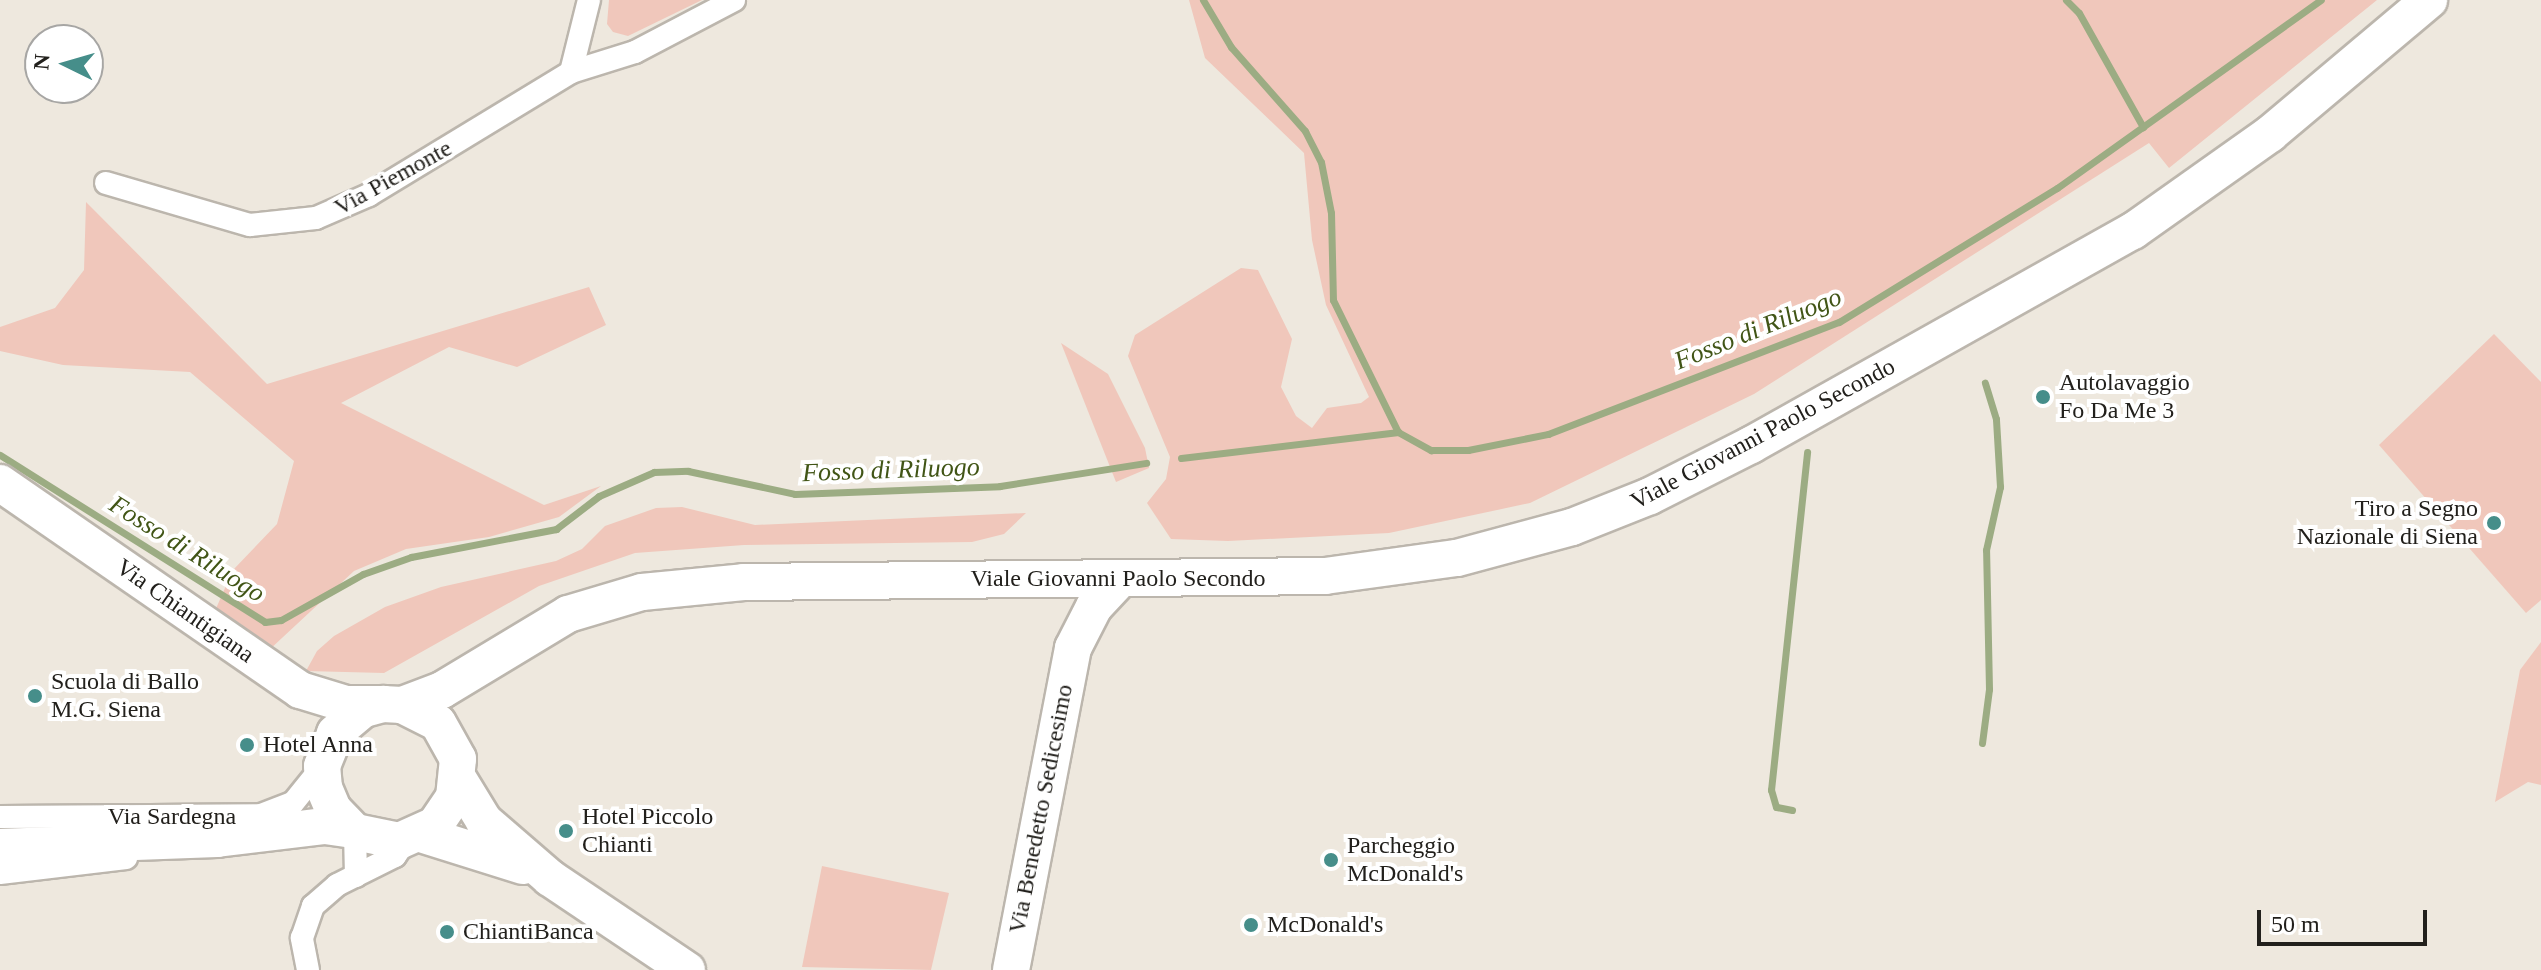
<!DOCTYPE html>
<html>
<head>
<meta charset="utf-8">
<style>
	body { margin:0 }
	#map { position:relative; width:2541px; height:970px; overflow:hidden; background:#eee8de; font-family:"Times New Roman",serif }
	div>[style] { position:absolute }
	.green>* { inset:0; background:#f0c7bb }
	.stream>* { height:7px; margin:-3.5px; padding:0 3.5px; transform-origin:3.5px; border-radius:3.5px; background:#9cac83 }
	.roads { filter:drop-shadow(2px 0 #bcb6ad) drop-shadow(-2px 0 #bcb6ad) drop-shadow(0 2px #bcb6ad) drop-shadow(0 -2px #bcb6ad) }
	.minor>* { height:22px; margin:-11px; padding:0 11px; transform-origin:11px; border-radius:11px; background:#fff }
	.primary>* { height:36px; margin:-18px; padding:0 18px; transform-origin:18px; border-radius:18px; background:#fff }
	.dots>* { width:22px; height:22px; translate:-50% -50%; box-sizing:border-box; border:4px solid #fff; border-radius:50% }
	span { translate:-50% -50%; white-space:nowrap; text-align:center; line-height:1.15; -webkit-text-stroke:8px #fff; paint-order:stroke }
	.street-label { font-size:24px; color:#22201c }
	.poi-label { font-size:24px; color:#22201c }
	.left { translate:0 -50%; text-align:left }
	.right { translate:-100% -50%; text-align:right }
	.water-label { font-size:26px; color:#415516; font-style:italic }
	.north { position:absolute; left:24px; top:24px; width:80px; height:80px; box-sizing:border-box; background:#fff; border:2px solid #a7a6a4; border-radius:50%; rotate:275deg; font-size:22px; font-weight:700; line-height:32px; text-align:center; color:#22201c }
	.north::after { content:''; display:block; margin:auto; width:28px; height:36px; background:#468e8a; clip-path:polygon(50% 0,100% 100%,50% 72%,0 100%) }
	.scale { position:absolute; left:2257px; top:910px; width:170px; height:36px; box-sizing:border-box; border:4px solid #22201c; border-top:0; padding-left:10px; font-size:24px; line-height:28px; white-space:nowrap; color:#22201c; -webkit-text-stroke:6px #fff; paint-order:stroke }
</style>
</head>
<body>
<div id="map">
	<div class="green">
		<div style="clip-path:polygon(609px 0,702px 0,628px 36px,613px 32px,607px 24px)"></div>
		<div style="clip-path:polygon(1189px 0,2377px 0,2169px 168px,2149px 143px,1754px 394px,1530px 503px,1389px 533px,1228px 541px,1171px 539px,1147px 503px,1166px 479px,1170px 457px,1128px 356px,1135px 335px,1241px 268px,1258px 270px,1292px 339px,1281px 387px,1296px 416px,1312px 428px,1327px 408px,1361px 403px,1369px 397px,1326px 305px,1312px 240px,1304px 153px,1205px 58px)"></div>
		<div style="clip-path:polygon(86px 202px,267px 384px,589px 287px,606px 325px,517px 367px,449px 347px,341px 403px,544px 505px,601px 486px,559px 517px,489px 537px,406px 549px,354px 571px,268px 651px,214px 613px,233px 570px,277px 524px,294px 461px,190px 372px,63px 365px,0 351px,0 327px,55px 308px,84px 270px)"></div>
		<div style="clip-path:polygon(2494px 334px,2541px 382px,2541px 600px,2526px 613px,2379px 445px)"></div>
		<div style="clip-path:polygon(1061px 343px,1108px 374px,1145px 448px,1149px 468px,1116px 482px)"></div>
		<div style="clip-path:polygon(682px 507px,755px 525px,1026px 513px,1004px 534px,972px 542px,744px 545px,635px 553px,539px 586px,384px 673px,306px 671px,317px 651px,334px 636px,385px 607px,441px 587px,556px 561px,582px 549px,605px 526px,656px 508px)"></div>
		<div style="clip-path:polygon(2541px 642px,2541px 785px,2528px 782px,2495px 802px,2520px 670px)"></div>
		<div style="clip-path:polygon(822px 866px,949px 893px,931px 970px,802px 967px)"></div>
	</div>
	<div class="stream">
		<div style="left:1203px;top:0;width:55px;rotate:59.2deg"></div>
		<div style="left:1231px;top:47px;width:112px;rotate:48.6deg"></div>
		<div style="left:1305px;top:131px;width:35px;rotate:63deg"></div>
		<div style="left:1321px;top:162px;width:52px;rotate:78.9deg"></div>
		<div style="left:1331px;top:213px;width:87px;rotate:88.7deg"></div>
		<div style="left:1333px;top:300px;width:147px;rotate:63.8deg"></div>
		<div style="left:2066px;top:0;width:18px;rotate:45deg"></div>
		<div style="left:2079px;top:13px;width:131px;rotate:60.7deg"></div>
		<div style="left:0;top:455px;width:313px;rotate:32.2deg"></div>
		<div style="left:265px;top:622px;width:16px;rotate:-7deg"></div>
		<div style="left:281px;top:620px;width:94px;rotate:-29.3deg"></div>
		<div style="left:363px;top:574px;width:51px;rotate:-19.5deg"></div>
		<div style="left:411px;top:557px;width:148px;rotate:-10.9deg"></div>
		<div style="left:556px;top:529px;width:54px;rotate:-37.5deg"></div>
		<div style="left:599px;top:496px;width:60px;rotate:-23.6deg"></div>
		<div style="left:654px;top:472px;width:34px;rotate:-2deg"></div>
		<div style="left:688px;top:471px;width:109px;rotate:12.1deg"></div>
		<div style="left:795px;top:494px;width:205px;rotate:-2.2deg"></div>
		<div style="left:1000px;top:486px;width:148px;rotate:-9deg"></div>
		<div style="left:1181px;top:458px;width:219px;rotate:-6.8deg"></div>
		<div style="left:1398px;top:432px;width:38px;rotate:29deg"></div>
		<div style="left:1431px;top:450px;width:37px"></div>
		<div style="left:1468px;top:450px;width:82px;rotate:-11.3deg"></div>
		<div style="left:1548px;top:434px;width:312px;rotate:-21.1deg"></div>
		<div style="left:1839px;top:322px;width:256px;rotate:-31.6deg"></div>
		<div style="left:2057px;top:188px;width:324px;rotate:-35.5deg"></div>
		<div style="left:1982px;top:743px;width:54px;rotate:-82.6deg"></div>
		<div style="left:1989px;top:689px;width:139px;rotate:-91.2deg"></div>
		<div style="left:1986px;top:550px;width:65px;rotate:-77.5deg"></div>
		<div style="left:2000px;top:487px;width:68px;rotate:-93.4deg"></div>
		<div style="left:1996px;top:419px;width:38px;rotate:-107deg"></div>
		<div style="left:1792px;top:810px;width:16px;rotate:-169deg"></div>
		<div style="left:1776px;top:807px;width:18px;rotate:-106deg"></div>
		<div style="left:1771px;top:790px;width:340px;rotate:-83.9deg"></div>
	</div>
	<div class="roads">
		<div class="minor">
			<div style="left:571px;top:72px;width:74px;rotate:-76deg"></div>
			<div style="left:106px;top:183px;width:150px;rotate:16.3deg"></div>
			<div style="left:250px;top:225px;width:66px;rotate:-6.1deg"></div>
			<div style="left:316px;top:218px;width:58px;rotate:-23.5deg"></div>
			<div style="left:369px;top:195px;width:237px;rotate:-31.3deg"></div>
			<div style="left:571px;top:72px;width:67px;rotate:-17.4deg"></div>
			<div style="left:635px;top:52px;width:112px;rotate:-27.7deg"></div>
			<div style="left:0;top:817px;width:261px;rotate:-0.4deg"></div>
			<div style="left:261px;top:815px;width:34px;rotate:-21deg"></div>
			<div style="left:293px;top:803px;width:46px;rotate:-51.1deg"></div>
			<div style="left:355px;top:832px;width:44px;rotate:88.7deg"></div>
			<div style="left:0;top:873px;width:127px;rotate:-6.8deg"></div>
			<div style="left:308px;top:970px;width:33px;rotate:-101deg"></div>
			<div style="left:302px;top:938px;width:34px;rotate:-71deg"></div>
			<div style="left:313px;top:906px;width:32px;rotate:-41deg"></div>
			<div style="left:337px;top:885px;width:65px;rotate:-26.6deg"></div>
			<div style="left:395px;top:856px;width:21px;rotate:-55deg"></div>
		</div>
		<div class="primary">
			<div style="left:0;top:483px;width:364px;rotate:34.6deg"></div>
			<div style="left:300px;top:690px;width:48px;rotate:16.9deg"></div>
			<div style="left:346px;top:704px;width:37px"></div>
			<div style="left:383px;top:704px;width:19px;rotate:3deg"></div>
			<div style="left:402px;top:705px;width:40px;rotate:26.6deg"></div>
			<div style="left:438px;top:723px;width:41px;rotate:60.9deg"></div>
			<div style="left:458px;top:759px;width:38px;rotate:96deg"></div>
			<div style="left:454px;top:797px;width:34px;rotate:124deg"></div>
			<div style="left:435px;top:825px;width:39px;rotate:156deg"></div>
			<div style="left:399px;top:841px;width:45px;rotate:-168.4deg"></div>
			<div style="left:355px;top:832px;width:32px;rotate:-134deg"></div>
			<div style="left:333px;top:809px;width:23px;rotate:-113deg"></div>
			<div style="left:324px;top:788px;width:22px;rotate:-95deg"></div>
			<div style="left:322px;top:766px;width:35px;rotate:-68deg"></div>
			<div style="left:335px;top:733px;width:38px;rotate:-40deg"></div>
			<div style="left:364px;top:709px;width:20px;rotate:-15deg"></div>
			<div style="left:402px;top:705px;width:43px;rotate:-20.6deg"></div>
			<div style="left:442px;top:690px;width:147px;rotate:-31.1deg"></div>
			<div style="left:568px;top:614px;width:77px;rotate:-16.6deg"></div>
			<div style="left:642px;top:592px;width:102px;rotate:-5.6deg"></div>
			<div style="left:744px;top:582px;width:581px;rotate:-0.59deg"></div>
			<div style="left:1325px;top:576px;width:133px;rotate:-7.8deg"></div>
			<div style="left:1457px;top:558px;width:119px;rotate:-15.1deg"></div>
			<div style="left:1572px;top:527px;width:84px;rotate:-21.7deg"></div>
			<div style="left:1650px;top:496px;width:113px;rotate:-26.8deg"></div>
			<div style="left:1751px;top:445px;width:438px;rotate:-29.3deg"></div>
			<div style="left:2133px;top:231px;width:168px;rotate:-35.3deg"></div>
			<div style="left:2270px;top:134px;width:208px;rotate:-40.1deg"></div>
			<div style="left:459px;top:780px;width:48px;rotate:58.6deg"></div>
			<div style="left:484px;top:821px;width:87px;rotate:40.8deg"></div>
			<div style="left:550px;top:878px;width:165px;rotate:33.9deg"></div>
			<div style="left:421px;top:834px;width:107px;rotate:17.4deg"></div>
			<div style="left:0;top:847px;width:217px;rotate:-2.1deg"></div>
			<div style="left:217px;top:839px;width:109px;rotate:-6.9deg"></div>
			<div style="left:325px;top:826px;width:28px;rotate:8deg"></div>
			<div style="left:1011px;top:970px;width:328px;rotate:-79.1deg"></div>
			<div style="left:1073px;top:648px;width:46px;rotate:-62.9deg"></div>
			<div style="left:1094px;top:607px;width:38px;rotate:-47deg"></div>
		</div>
	</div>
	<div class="dots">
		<div style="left:2043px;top:397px;background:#468e8a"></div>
		<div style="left:2494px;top:523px;background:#468e8a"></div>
		<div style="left:35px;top:696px;background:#468e8a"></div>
		<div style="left:247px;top:745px;background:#468e8a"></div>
		<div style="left:566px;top:831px;background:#468e8a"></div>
		<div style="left:1331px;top:860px;background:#468e8a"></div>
		<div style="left:1251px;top:925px;background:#468e8a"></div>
		<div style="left:447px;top:932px;background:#468e8a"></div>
	</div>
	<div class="street-label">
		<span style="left:393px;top:178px;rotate:-29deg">Via Piemonte</span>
		<span style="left:1763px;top:434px;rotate:-28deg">Viale Giovanni Paolo Secondo</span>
		<span style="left:1118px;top:579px">Viale Giovanni Paolo Secondo</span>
		<span style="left:185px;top:611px;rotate:35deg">Via Chiantigiana</span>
		<span style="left:1041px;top:809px;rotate:-79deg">Via Benedetto Sedicesimo</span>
		<span style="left:172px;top:817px">Via Sardegna</span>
	</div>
	<div class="poi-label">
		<span class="left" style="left:2059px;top:397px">Autolavaggio<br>Fo Da Me 3</span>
		<span class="right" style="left:2478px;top:523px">Tiro a Segno<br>Nazionale di Siena</span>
		<span class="left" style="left:51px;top:696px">Scuola di Ballo<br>M.G. Siena</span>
		<span class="left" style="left:263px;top:745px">Hotel Anna</span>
		<span class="left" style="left:582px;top:831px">Hotel Piccolo<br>Chianti</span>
		<span class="left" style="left:1347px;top:860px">Parcheggio<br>McDonald's</span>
		<span class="left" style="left:1267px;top:925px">McDonald's</span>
		<span class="left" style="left:463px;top:932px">ChiantiBanca</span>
	</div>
	<div class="water-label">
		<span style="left:1758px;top:329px;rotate:-22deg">Fosso di Riluogo</span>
		<span style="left:891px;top:470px;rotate:-2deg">Fosso di Riluogo</span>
		<span style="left:187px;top:549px;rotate:32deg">Fosso di Riluogo</span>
	</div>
	<div class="north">N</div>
	<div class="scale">50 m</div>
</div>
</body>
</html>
